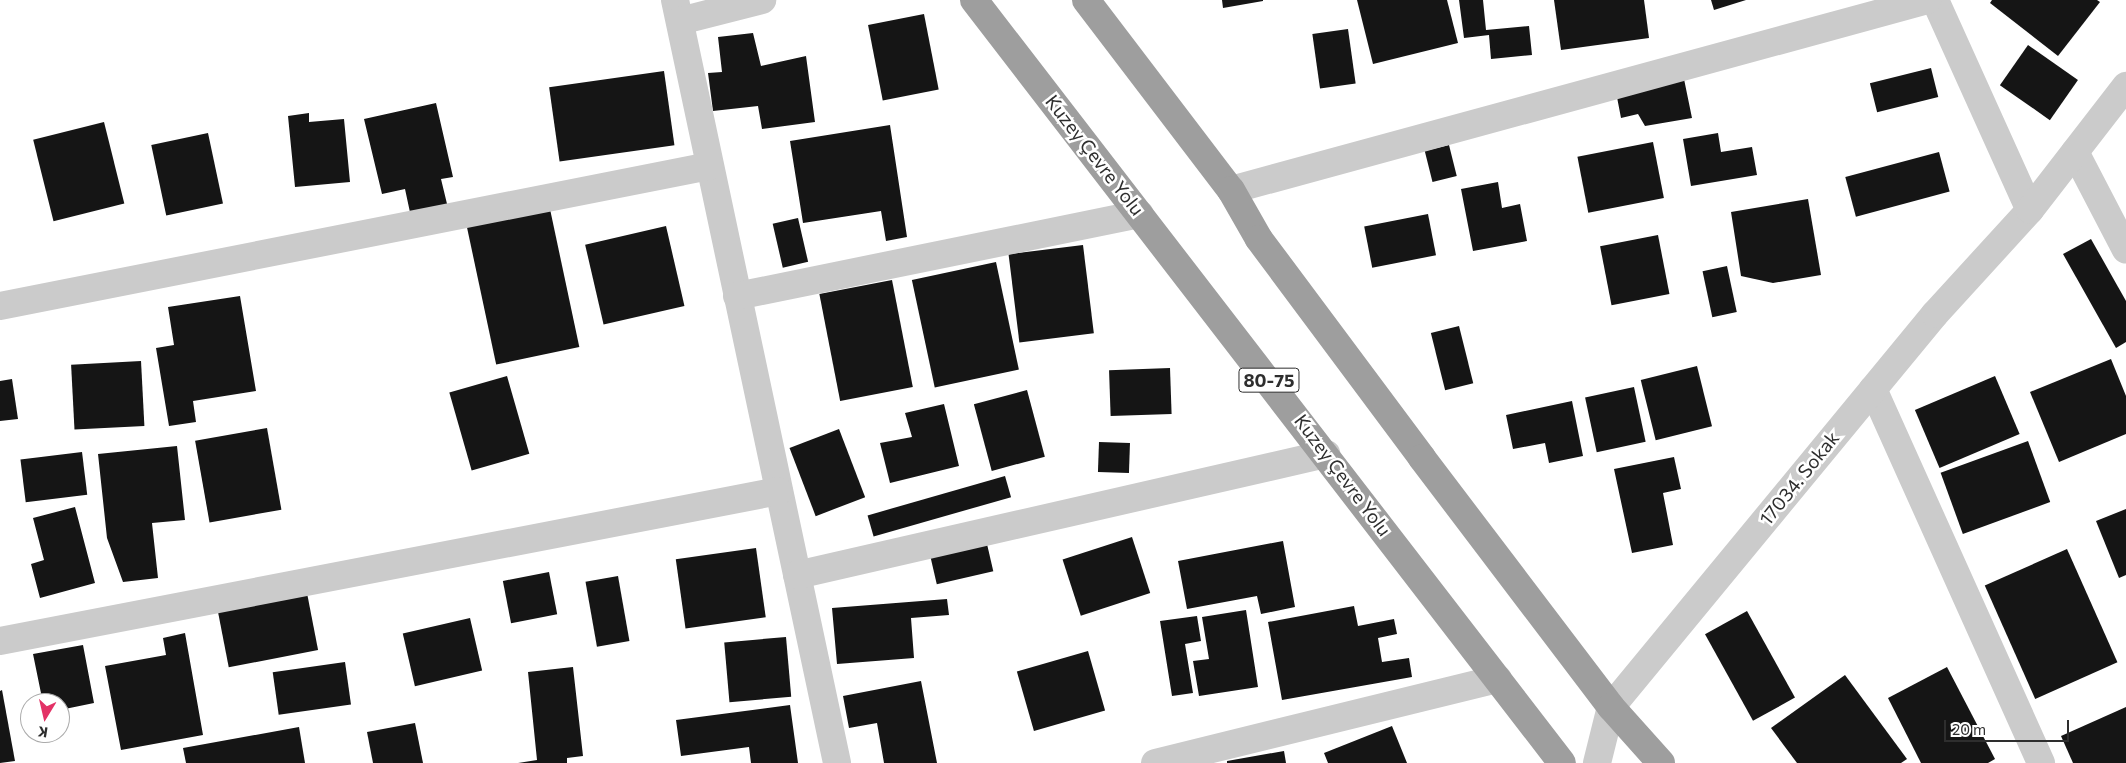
<!DOCTYPE html>
<html>
<head>
<meta charset="utf-8">
<style>
	body { margin:0 }
	#map { position:relative; width:2126px; height:763px; overflow:hidden; background:#fff; font-family:Commissioner,sans-serif }
	div>[style] { position:absolute }
	.building>* { inset:0; background:#151515; transform-origin:0 0 }
	.minor>* { height:28px; margin:-14px; padding:0 14px; transform-origin:14px; border-radius:14px; background:#cbcbcb }
	.trunk>* { height:28px; margin:-14px; padding:0 14px; transform-origin:14px; border-radius:14px; background:#9e9e9e }
	span { translate:-50% -50%; white-space:nowrap; text-align:center; line-height:1.15; -webkit-text-stroke:5px #fff; paint-order:stroke }
	.shield-label span { padding:1px 4px; background:#fff; border:1px solid; border-radius:4px; -webkit-text-stroke-width:0 }
	.shield-label { font-size:18px; color:#2e2e2e; font-weight:700 }
	.street-label { font-size:19px; color:#2e2e2e }
	.north { position:absolute; left:20px; top:693px; width:50px; height:50px; box-sizing:border-box; background:#fff; border:1px solid #ababab; border-radius:50%; rotate:189deg; font-size:14px; font-weight:700; line-height:20px; text-align:center; color:#2e2e2e }
	.north::after { content:''; display:block; margin:auto; width:18px; height:22px; background:#e33266; clip-path:polygon(50% 0,100% 100%,50% 72%,0 100%) }
	.scale { position:absolute; left:1944px; top:720px; width:125px; height:22px; box-sizing:border-box; border:2px solid #2e2e2e; border-top:0; padding-left:6px; font-size:15px; line-height:18px; white-space:nowrap; color:#2e2e2e; -webkit-text-stroke:4px #fff; paint-order:stroke }
</style>
</head>
<body>
<div id="map">
	<div class="building">
		<div style="clip-path:polygon(1222px 0,1263px 0,1263px 1px,1223px 8px)"></div>
		<div style="clip-path:polygon(1357px 0,1447px 0,1458px 43px,1373px 64px)"></div>
		<div style="clip-path:polygon(1459px 0,1483px 0,1486px 30px,1529px 26px,1532px 55px,1491px 59px,1489px 35px,1464px 38px)"></div>
		<div style="clip-path:polygon(1554px 0,1644px 0,1649px 38px,1561px 50px)"></div>
		<div style="clip-path:polygon(1711px 0,1746px 0,1714px 10px)"></div>
		<div style="clip-path:polygon(1992px 0,2097px 0,2100px 2px,2058px 56px,1990px 3px)"></div>
		<div style="left:924px;top:14px;width:77px;height:57px;rotate:79deg"></div>
		<div style="left:1348px;top:29px;width:55px;height:36px;rotate:82deg"></div>
		<div style="clip-path:polygon(753px 33px,761px 66px,806px 56px,815px 122px,762px 129px,758px 106px,713px 111px,708px 73px,722px 72px,718px 37px)"></div>
		<div style="left:2028px;top:45px;width:61px;height:49px;rotate:35deg"></div>
		<div style="left:1931px;top:68px;width:30px;height:63px;rotate:76deg"></div>
		<div style="left:664px;top:71px;width:75px;height:116px;rotate:82deg"></div>
		<div style="clip-path:polygon(1684px 79px,1692px 118px,1645px 126px,1638px 114px,1621px 118px,1616px 92px)"></div>
		<div style="clip-path:polygon(436px 103px,453px 177px,441px 179px,448px 208px,411px 217px,405px 189px,382px 194px,364px 119px)"></div>
		<div style="clip-path:polygon(309px 113px,309px 122px,344px 119px,350px 182px,295px 187px,288px 116px)"></div>
		<div style="left:104px;top:122px;width:84px;height:73px;rotate:76deg"></div>
		<div style="clip-path:polygon(890px 125px,907px 237px,886px 241px,881px 211px,803px 223px,790px 141px)"></div>
		<div style="left:208px;top:133px;width:72px;height:58px;rotate:78deg"></div>
		<div style="clip-path:polygon(1718px 133px,1721px 152px,1752px 147px,1757px 175px,1691px 186px,1683px 139px)"></div>
		<div style="left:1653px;top:142px;width:57px;height:77px;rotate:79deg"></div>
		<div style="left:1449px;top:145px;width:32px;height:25px;rotate:76deg"></div>
		<div style="left:1939px;top:152px;width:41px;height:97px;rotate:75deg"></div>
		<div style="clip-path:polygon(1498px 182px,1502px 208px,1520px 204px,1527px 241px,1473px 251px,1461px 189px)"></div>
		<div style="clip-path:polygon(1808px 199px,1821px 275px,1773px 283px,1741px 276px,1731px 212px)"></div>
		<div style="left:550px;top:209px;width:141px;height:85px;rotate:78deg"></div>
		<div style="left:1428px;top:214px;width:42px;height:65px;rotate:79deg"></div>
		<div style="left:798px;top:218px;width:45px;height:26px;rotate:77deg"></div>
		<div style="left:666px;top:226px;width:82px;height:83px;rotate:77deg"></div>
		<div style="left:1658px;top:235px;width:60px;height:59px;rotate:79deg"></div>
		<div style="clip-path:polygon(2091px 239px,2126px 301px,2126px 342px,2116px 348px,2063px 254px)"></div>
		<div style="left:1083px;top:245px;width:89px;height:75px;rotate:83deg"></div>
		<div style="left:996px;top:262px;width:110px;height:86px;rotate:78deg"></div>
		<div style="left:1727px;top:266px;width:47px;height:25px;rotate:78deg"></div>
		<div style="left:892px;top:280px;width:109px;height:74px;rotate:79deg"></div>
		<div style="clip-path:polygon(240px 296px,256px 391px,193px 401px,196px 422px,169px 426px,156px 348px,174px 345px,168px 307px)"></div>
		<div style="left:1459px;top:326px;width:59px;height:29px;rotate:76deg"></div>
		<div style="clip-path:polygon(2111px 359px,2126px 396px,2126px 434px,2059px 462px,2030px 392px)"></div>
		<div style="left:141px;top:361px;width:65px;height:70px;rotate:87deg"></div>
		<div style="left:1697px;top:366px;width:62px;height:58px;rotate:76deg"></div>
		<div style="left:1170px;top:368px;width:46px;height:61px;rotate:88deg"></div>
		<div style="left:507px;top:376px;width:81px;height:60px;rotate:74deg"></div>
		<div style="left:1995px;top:376px;width:63px;height:87px;rotate:67deg"></div>
		<div style="clip-path:polygon(12px 379px,18px 419px,0 421px,0 381px)"></div>
		<div style="left:1634px;top:387px;width:56px;height:50px;rotate:78deg"></div>
		<div style="left:1027px;top:390px;width:69px;height:55px;rotate:75deg"></div>
		<div style="clip-path:polygon(1572px 401px,1583px 456px,1549px 463px,1545px 443px,1513px 449px,1506px 415px)"></div>
		<div style="clip-path:polygon(944px 404px,959px 466px,890px 483px,880px 443px,912px 437px,905px 413px)"></div>
		<div style="left:267px;top:428px;width:83px;height:73px;rotate:80deg"></div>
		<div style="left:839px;top:429px;width:73px;height:53px;rotate:69deg"></div>
		<div style="left:2028px;top:441px;width:65px;height:93px;rotate:70deg"></div>
		<div style="left:1099px;top:442px;width:31px;height:30px;rotate:2deg"></div>
		<div style="clip-path:polygon(177px 446px,185px 520px,152px 523px,158px 578px,123px 582px,107px 538px,98px 454px)"></div>
		<div style="left:82px;top:452px;width:43px;height:62px;rotate:83deg"></div>
		<div style="clip-path:polygon(1674px 457px,1681px 489px,1663px 493px,1673px 545px,1632px 553px,1614px 469px)"></div>
		<div style="left:1005px;top:476px;width:22px;height:143px;rotate:74deg"></div>
		<div style="clip-path:polygon(75px 507px,95px 583px,40px 598px,31px 564px,44px 560px,33px 518px)"></div>
		<div style="clip-path:polygon(2126px 509px,2126px 575px,2119px 578px,2096px 521px)"></div>
		<div style="left:1132px;top:537px;width:59px;height:73px;rotate:72deg"></div>
		<div style="clip-path:polygon(1283px 541px,1295px 607px,1261px 614px,1257px 596px,1187px 609px,1178px 561px)"></div>
		<div style="left:987px;top:544px;width:28px;height:58px;rotate:77deg"></div>
		<div style="left:756px;top:548px;width:70px;height:81px;rotate:82deg"></div>
		<div style="left:2067px;top:549px;width:124px;height:90px;rotate:66deg"></div>
		<div style="left:549px;top:572px;width:43px;height:47px;rotate:79deg"></div>
		<div style="left:618px;top:576px;width:66px;height:33px;rotate:80deg"></div>
		<div style="left:307px;top:593px;width:58px;height:91px;rotate:79deg"></div>
		<div style="clip-path:polygon(947px 599px,949px 615px,911px 618px,914px 658px,837px 664px,832px 608px)"></div>
		<div style="clip-path:polygon(1354px 606px,1358px 626px,1394px 619px,1397px 634px,1378px 638px,1382px 662px,1409px 658px,1412px 677px,1282px 700px,1268px 622px)"></div>
		<div style="clip-path:polygon(1246px 610px,1258px 687px,1199px 696px,1193px 661px,1209px 659px,1202px 617px)"></div>
		<div style="left:1747px;top:611px;width:99px;height:48px;rotate:61deg"></div>
		<div style="clip-path:polygon(1197px 616px,1201px 641px,1185px 644px,1193px 693px,1172px 696px,1160px 621px)"></div>
		<div style="left:470px;top:618px;width:54px;height:69px;rotate:77deg"></div>
		<div style="clip-path:polygon(185px 633px,203px 735px,121px 750px,105px 666px,166px 655px,163px 638px)"></div>
		<div style="left:786px;top:637px;width:60px;height:62px;rotate:85deg"></div>
		<div style="clip-path:polygon(83px 645px,94px 703px,60px 710px,60px 703px,43px 703px,33px 654px)"></div>
		<div style="left:1088px;top:651px;width:62px;height:74px;rotate:74deg"></div>
		<div style="left:345px;top:662px;width:43px;height:73px;rotate:82deg"></div>
		<div style="clip-path:polygon(573px 667px,583px 756px,567px 758px,567px 763px,518px 763px,537px 760px,528px 672px)"></div>
		<div style="clip-path:polygon(1947px 667px,1995px 759px,1988px 763px,1921px 763px,1888px 698px)"></div>
		<div style="clip-path:polygon(1845px 675px,1907px 759px,1901px 763px,1797px 763px,1771px 728px)"></div>
		<div style="clip-path:polygon(921px 681px,937px 763px,884px 763px,877px 723px,849px 728px,843px 696px)"></div>
		<div style="clip-path:polygon(2px 690px,15px 761px,0 763px,0 691px)"></div>
		<div style="clip-path:polygon(790px 705px,798px 763px,751px 763px,749px 747px,681px 756px,676px 720px)"></div>
		<div style="clip-path:polygon(2126px 707px,2126px 763px,2073px 763px,2061px 736px)"></div>
		<div style="clip-path:polygon(415px 723px,423px 763px,373px 763px,367px 732px)"></div>
		<div style="clip-path:polygon(1392px 726px,1407px 763px,1328px 763px,1324px 753px)"></div>
		<div style="clip-path:polygon(299px 727px,305px 763px,186px 763px,183px 748px)"></div>
		<div style="clip-path:polygon(1284px 751px,1286px 763px,1227px 763px,1227px 761px)"></div>
	</div>
	<div class="minor">
		<div style="left:675px;top:0;width:780px;rotate:78.01deg"></div>
		<div style="left:1935px;top:0;width:230px;rotate:65.7deg"></div>
		<div style="left:680px;top:21px;width:85px;rotate:-14.4deg"></div>
		<div style="left:2075px;top:152px;width:110px;rotate:62.5deg"></div>
		<div style="left:1231px;top:190px;width:722px;rotate:-15.25deg"></div>
		<div style="left:737px;top:296px;width:411px;rotate:-11.5deg"></div>
		<div style="left:0;top:306px;width:723px;rotate:-11.17deg"></div>
		<div style="left:1873px;top:389px;width:410px;rotate:65.8deg"></div>
		<div style="left:797px;top:575px;width:543px;rotate:-12.88deg"></div>
		<div style="left:0;top:641px;width:793px;rotate:-10.9deg"></div>
		<div style="left:1155px;top:763px;width:353px;rotate:-13.8deg"></div>
		<div style="left:1597px;top:763px;width:58px;rotate:-76deg"></div>
		<div style="left:1611px;top:707px;width:509px;rotate:-50.5deg"></div>
		<div style="left:1935px;top:314px;width:141px;rotate:-47.6deg"></div>
		<div style="left:2030px;top:210px;width:157px;rotate:-52.3deg"></div>
	</div>
	<div class="trunk">
		<div style="left:974px;top:0;width:963px;rotate:52.38deg"></div>
		<div style="left:1086px;top:0;width:239px;rotate:52.7deg"></div>
		<div style="left:1231px;top:190px;width:56px;rotate:60.3deg"></div>
		<div style="left:1259px;top:239px;width:273px;rotate:53.3deg"></div>
		<div style="left:1422px;top:458px;width:313px;rotate:52.8deg"></div>
		<div style="left:1611px;top:707px;width:75px;rotate:48.2deg"></div>
	</div>
	<div class="shield-label">
		<span style="left:1269px;top:380px">80-75</span>
	</div>
	<div class="street-label">
		<span style="left:1095px;top:155px;rotate:52deg">Kuzey Çevre Yolu</span>
		<span style="left:1343px;top:475px;rotate:53deg">Kuzey Çevre Yolu</span>
		<span style="left:1799px;top:478px;rotate:-51deg">17034. Sokak</span>
	</div>
	<div class="north">K</div>
	<div class="scale">20 m</div>
</div>
</body>
</html>
